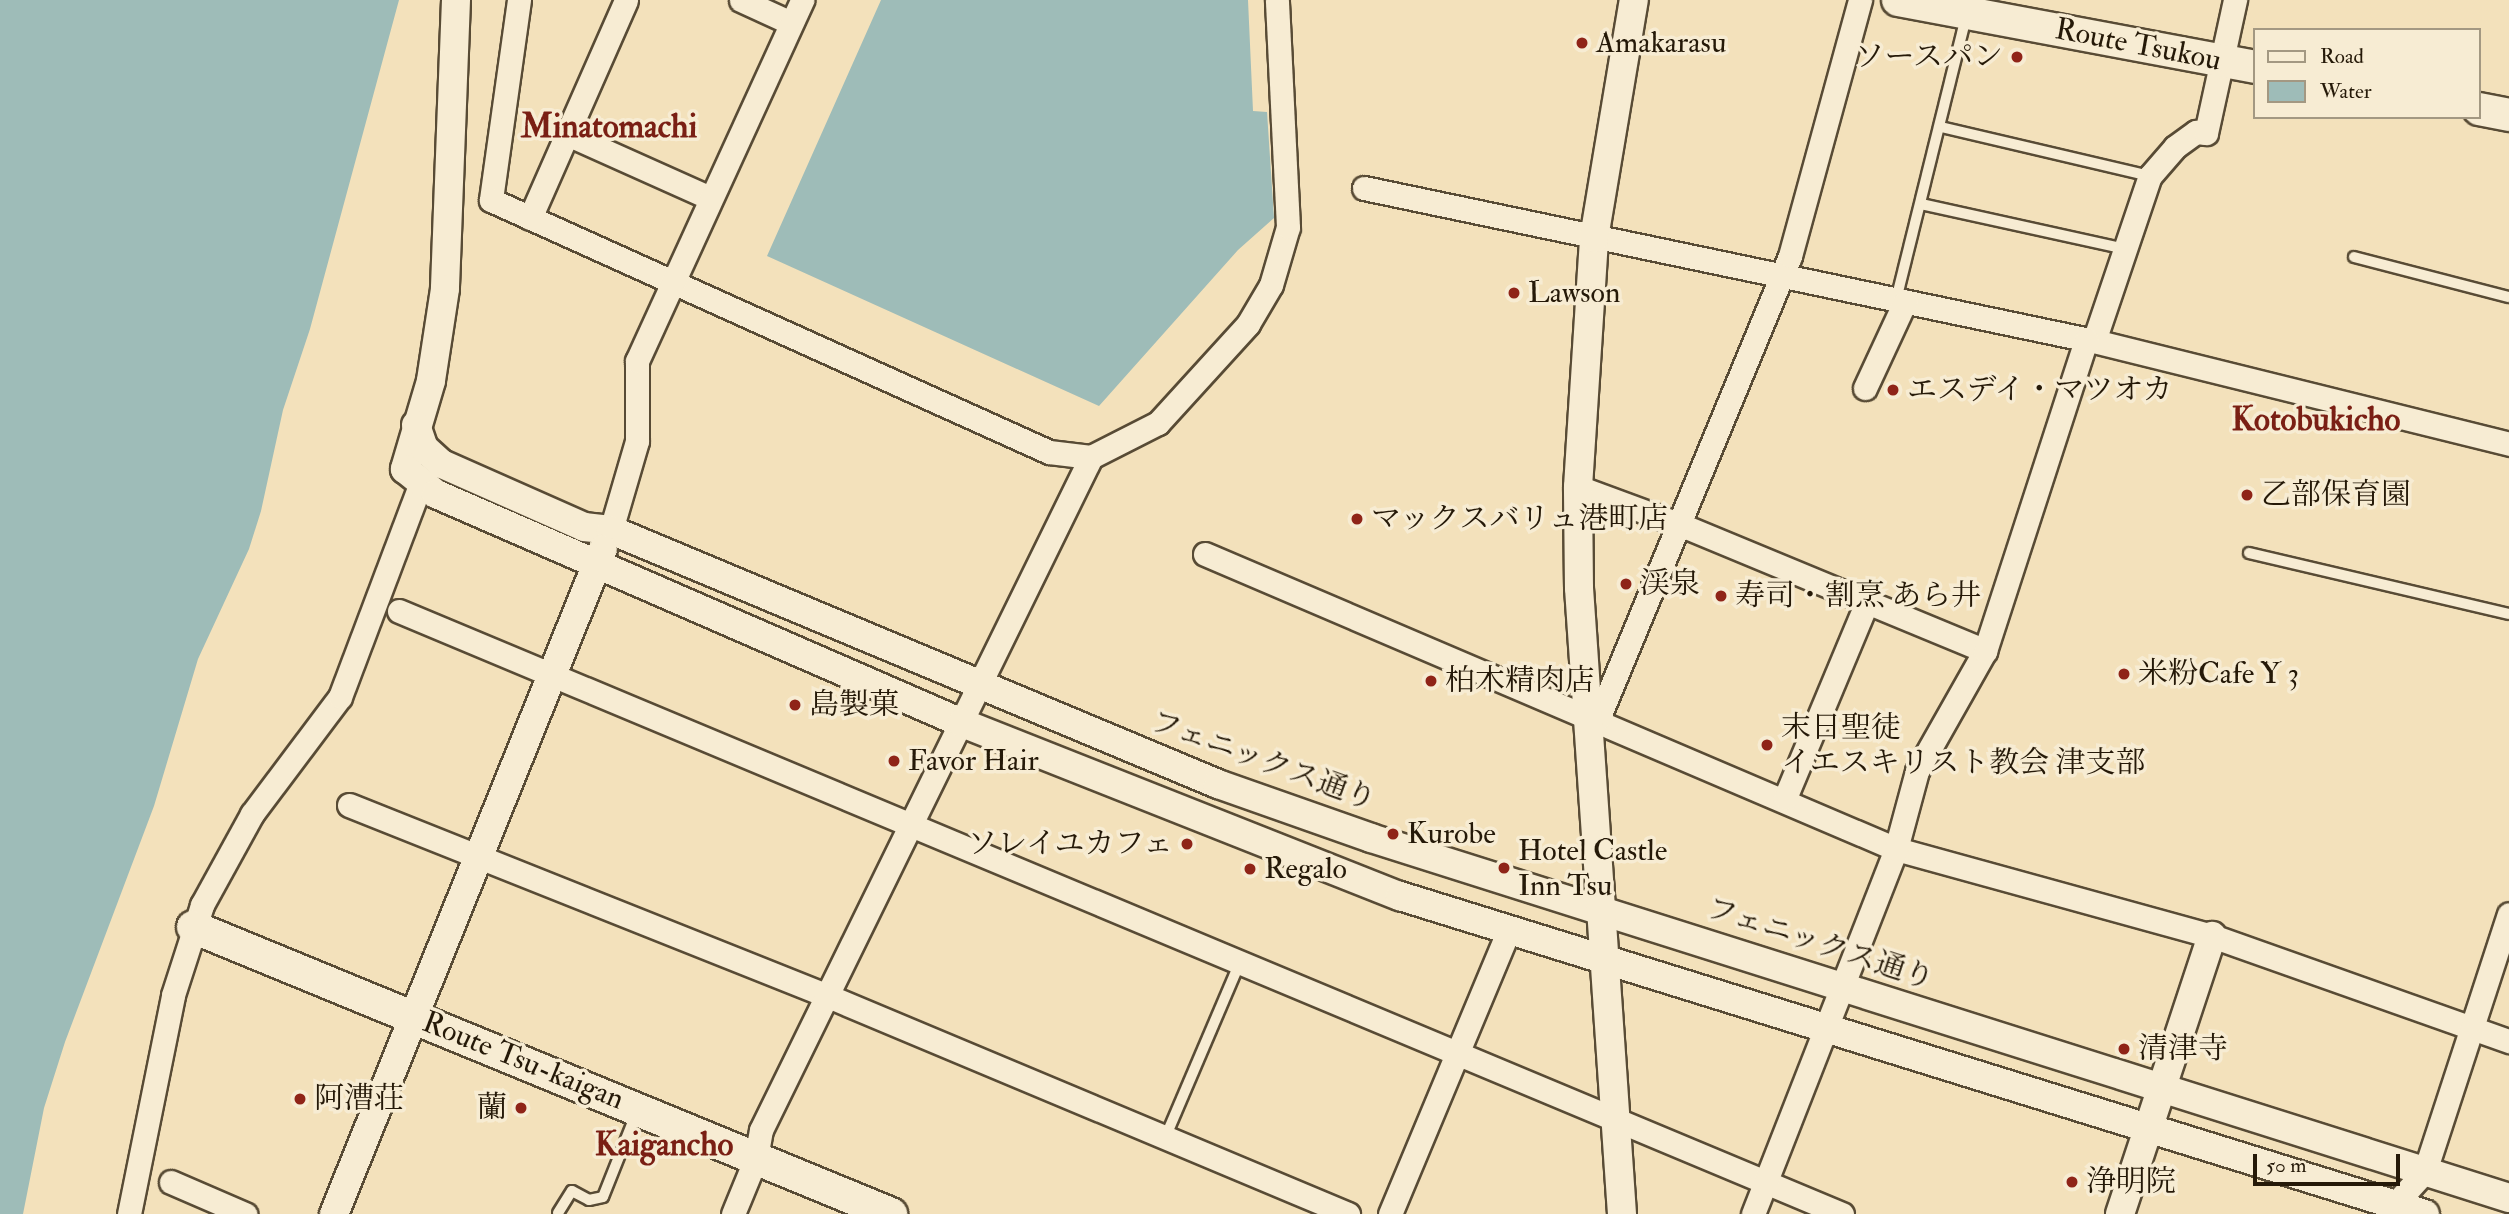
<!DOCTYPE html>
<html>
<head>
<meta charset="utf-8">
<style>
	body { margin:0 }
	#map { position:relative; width:2509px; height:1214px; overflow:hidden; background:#f3e1bb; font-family:"IM FELL Double Pica","Noto Serif JP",serif }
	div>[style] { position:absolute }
	.water>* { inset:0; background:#9ebcb8 }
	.roads { filter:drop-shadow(2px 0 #584b35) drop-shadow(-2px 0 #584b35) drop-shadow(0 2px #584b35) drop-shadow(0 -2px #584b35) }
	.service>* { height:10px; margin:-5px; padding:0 5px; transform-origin:5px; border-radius:5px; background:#f7ecd3 }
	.minor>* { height:23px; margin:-11.5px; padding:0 11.5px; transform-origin:11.5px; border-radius:11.5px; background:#f7ecd3 }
	.tertiary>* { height:28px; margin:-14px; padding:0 14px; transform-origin:14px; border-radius:14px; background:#f7ecd3 }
	.secondary>* { height:32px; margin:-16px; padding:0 16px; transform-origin:16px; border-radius:16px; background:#f7ecd3 }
	.dots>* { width:19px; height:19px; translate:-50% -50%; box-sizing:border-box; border:4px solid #f7ecd3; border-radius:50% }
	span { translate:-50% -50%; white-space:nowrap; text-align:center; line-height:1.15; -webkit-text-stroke:7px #f7ecd3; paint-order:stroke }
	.poi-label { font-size:30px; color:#251908 }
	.left { translate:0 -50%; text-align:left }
	.right { translate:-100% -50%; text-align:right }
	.street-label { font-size:30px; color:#251908 }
	.quarter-label { font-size:33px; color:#7a1f14; font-weight:700 }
	.legend { position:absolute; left:2253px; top:28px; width:228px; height:91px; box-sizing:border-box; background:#f7ecd3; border:2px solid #a39882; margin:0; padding:9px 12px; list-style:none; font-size:21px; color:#251908 }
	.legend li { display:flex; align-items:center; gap:14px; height:35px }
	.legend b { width:35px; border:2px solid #a39882 }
	.scale { position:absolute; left:2253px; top:1154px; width:147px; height:32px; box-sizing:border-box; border:4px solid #251908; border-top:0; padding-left:9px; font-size:21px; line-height:24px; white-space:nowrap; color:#251908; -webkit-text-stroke:5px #f7ecd3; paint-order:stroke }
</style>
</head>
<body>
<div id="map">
	<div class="water">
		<div style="clip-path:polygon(0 0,399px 0,310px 329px,283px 410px,261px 511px,249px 549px,198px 659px,154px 806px,65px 1042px,44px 1108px,23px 1214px,0 1214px)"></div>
		<div style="clip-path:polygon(881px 0,1248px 0,1253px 111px,1267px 112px,1274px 218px,1238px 250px,1099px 406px,767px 256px)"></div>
	</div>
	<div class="roads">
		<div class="service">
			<div style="left:1941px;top:127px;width:215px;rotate:13.2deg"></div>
			<div style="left:1921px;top:204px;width:210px;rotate:12.4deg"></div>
			<div style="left:2354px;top:257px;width:160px;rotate:14.5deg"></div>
			<div style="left:1896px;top:300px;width:295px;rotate:-76.1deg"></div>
			<div style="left:2249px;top:553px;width:267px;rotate:13.2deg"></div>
			<div style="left:1165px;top:1138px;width:191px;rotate:-66.9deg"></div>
			<div style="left:558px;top:1213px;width:26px;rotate:-58deg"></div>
			<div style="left:572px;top:1191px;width:19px;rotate:28deg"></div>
			<div style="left:589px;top:1200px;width:14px;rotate:-12deg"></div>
			<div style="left:603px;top:1197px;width:89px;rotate:-68.3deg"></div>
		</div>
		<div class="minor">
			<div style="left:519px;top:0;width:202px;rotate:98deg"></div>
			<div style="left:491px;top:200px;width:612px;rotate:24.3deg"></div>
			<div style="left:1049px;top:452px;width:42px;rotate:6.8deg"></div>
			<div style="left:1091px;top:457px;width:75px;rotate:-26.9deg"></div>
			<div style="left:1158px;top:423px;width:134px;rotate:-47.7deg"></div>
			<div style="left:1248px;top:324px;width:45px;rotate:-59.5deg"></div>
			<div style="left:1271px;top:285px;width:60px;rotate:-73.7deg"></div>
			<div style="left:1288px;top:227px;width:227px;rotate:-92.8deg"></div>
			<div style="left:741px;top:0;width:55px;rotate:24.7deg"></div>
			<div style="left:565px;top:133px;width:159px;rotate:24.1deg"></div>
			<div style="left:1364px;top:188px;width:746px;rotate:11.84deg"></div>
			<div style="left:2094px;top:341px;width:428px;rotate:13.9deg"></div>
			<div style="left:530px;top:218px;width:238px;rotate:-66.2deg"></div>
			<div style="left:2094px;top:341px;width:174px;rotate:-71.3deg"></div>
			<div style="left:2150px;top:176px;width:38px;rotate:-49deg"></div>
			<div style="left:2175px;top:147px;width:26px;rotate:-36deg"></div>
			<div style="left:2196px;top:132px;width:10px;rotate:6deg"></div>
			<div style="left:2206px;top:133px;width:136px;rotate:-77.7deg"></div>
			<div style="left:1865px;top:388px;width:95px;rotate:-65.1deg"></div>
			<div style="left:1578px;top:487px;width:115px;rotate:20.3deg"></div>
			<div style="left:1686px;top:527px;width:324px;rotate:22.5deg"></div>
			<div style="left:611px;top:530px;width:93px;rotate:-73.7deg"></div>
			<div style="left:637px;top:441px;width:80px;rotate:-90deg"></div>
			<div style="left:637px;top:361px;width:397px;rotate:-65.4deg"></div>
			<div style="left:1205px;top:554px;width:751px;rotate:23.12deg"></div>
			<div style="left:1896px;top:849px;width:328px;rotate:15.4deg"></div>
			<div style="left:2212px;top:936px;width:315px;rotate:19.5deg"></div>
			<div style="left:399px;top:611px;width:1564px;rotate:22.68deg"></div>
			<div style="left:1598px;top:719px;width:501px;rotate:-67.48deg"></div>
			<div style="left:1790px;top:256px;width:265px;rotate:-74.7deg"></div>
			<div style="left:1785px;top:798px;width:212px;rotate:-67.3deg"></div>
			<div style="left:349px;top:805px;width:516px;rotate:21.74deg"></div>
			<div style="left:828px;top:996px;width:564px;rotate:22.74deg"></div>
			<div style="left:171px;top:1182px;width:81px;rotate:23.4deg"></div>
			<div style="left:129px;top:1214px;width:223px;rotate:-78.6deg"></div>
			<div style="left:173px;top:995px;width:95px;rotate:-72.1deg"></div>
			<div style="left:202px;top:905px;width:104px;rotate:-61.2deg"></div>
			<div style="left:252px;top:814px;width:146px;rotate:-53.1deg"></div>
			<div style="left:340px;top:697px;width:229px;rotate:-69.3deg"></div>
			<div style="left:733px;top:1214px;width:61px;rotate:-67.7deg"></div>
			<div style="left:756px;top:1158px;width:28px;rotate:-80deg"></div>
			<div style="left:761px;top:1130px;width:750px;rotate:-63.88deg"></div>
			<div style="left:1390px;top:1214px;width:306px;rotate:-67.3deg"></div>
			<div style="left:1753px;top:1214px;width:392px;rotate:-68.6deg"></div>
			<div style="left:1896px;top:849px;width:81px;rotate:-74.9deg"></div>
			<div style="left:1917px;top:771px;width:138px;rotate:-60.5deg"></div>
			<div style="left:1985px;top:651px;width:327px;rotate:-72deg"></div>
			<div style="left:2393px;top:1214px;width:10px;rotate:-79deg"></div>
			<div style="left:2395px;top:1204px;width:45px;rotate:-47.7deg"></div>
			<div style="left:2425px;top:1171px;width:270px;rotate:-71.9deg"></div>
		</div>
		<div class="tertiary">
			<div style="left:456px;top:0;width:289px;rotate:92.2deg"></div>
			<div style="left:445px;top:289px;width:93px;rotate:98.7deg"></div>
			<div style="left:431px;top:381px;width:92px;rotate:106.5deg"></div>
			<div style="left:405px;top:469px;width:40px;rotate:39deg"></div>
			<div style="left:436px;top:494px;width:574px;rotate:23.53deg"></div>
			<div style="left:962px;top:723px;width:471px;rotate:21.6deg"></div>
			<div style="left:1400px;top:896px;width:1073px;rotate:17.24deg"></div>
			<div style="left:416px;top:425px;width:24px;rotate:71deg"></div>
			<div style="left:424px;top:448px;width:24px;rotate:42deg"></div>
			<div style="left:442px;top:464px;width:155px;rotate:23.9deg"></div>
			<div style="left:584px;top:527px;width:27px;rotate:6deg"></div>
			<div style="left:611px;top:530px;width:658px;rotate:22.71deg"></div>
			<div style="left:1218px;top:784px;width:162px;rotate:19.4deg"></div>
			<div style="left:1371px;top:838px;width:1194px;rotate:17.55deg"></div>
			<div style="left:334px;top:1214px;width:717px;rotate:-67.98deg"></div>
			<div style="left:1622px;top:1214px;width:627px;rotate:-93.93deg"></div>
			<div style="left:1579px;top:588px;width:101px;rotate:-90.6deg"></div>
			<div style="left:1578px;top:487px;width:250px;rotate:-86.3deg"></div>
			<div style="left:1594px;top:238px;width:241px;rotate:-80.5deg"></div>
			<div style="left:2120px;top:1214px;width:293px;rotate:-71.7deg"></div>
		</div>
		<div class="secondary">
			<div style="left:1898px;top:0;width:363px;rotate:10.6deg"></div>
			<div style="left:2479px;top:109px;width:31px;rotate:11deg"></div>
			<div style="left:193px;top:927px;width:755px;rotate:22.35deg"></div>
		</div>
	</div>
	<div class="dots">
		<div style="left:1582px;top:43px;background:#8f2418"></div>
		<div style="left:2017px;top:57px;background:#8f2418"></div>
		<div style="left:1514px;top:293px;background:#8f2418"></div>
		<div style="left:1893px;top:390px;background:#8f2418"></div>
		<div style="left:2247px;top:495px;background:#8f2418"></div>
		<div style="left:1357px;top:519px;background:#8f2418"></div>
		<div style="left:1626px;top:584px;background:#8f2418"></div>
		<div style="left:1721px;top:596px;background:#8f2418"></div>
		<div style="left:2124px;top:674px;background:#8f2418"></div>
		<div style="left:1431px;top:681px;background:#8f2418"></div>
		<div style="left:795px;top:705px;background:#8f2418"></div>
		<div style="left:1767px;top:745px;background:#8f2418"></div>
		<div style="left:894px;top:761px;background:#8f2418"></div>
		<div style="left:1393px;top:834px;background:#8f2418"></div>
		<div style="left:1187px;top:844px;background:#8f2418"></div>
		<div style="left:1504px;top:868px;background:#8f2418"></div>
		<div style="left:1250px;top:869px;background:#8f2418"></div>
		<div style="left:2124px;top:1049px;background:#8f2418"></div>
		<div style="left:300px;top:1099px;background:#8f2418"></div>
		<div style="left:521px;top:1108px;background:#8f2418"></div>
		<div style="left:2072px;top:1182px;background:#8f2418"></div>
	</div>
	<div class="poi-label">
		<span class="left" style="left:1596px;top:43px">Amakarasu</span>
		<span class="right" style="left:2003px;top:57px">ソースパン</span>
		<span class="left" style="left:1528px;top:293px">Lawson</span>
		<span class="left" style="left:1907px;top:390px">エスデイ・マツオカ</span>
		<span class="left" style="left:2261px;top:495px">乙部保育園</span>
		<span class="left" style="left:1371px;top:519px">マックスバリュ港町店</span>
		<span class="left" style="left:1640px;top:584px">渓泉</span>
		<span class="left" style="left:1735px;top:596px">寿司・割烹 あら井</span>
		<span class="left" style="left:2138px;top:674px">米粉Cafe Y 3</span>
		<span class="left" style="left:1445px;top:681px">柏木精肉店</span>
		<span class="left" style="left:809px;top:705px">島製菓</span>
		<span class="left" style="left:1781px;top:745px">末日聖徒<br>イエスキリスト教会 津支部</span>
		<span class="left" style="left:908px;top:761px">Favor Hair</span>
		<span class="left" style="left:1407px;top:834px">Kurobe</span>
		<span class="right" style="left:1173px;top:844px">ソレイユカフェ</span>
		<span class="left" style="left:1518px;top:868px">Hotel Castle<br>Inn Tsu</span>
		<span class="left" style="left:1264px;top:869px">Regalo</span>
		<span class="left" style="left:2138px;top:1049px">清津寺</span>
		<span class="left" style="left:314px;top:1099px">阿漕荘</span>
		<span class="right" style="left:507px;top:1108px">蘭</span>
		<span class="left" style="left:2086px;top:1182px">浄明院</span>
	</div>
	<div class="street-label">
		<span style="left:2138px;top:45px;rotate:11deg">Route Tsukou</span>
		<span style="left:1263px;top:761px;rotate:20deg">フェニックス通り</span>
		<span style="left:1820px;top:944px;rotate:18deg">フェニックス通り</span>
		<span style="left:523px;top:1061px;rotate:22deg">Route Tsu-kaigan</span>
	</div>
	<div class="quarter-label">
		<span style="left:609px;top:127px">Minatomachi</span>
		<span style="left:2316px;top:420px">Kotobukicho</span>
		<span style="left:664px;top:1145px">Kaigancho</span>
	</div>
	<ul class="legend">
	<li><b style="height:9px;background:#f7ecd3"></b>Road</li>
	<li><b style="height:19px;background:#9ebcb8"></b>Water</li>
	</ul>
	<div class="scale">50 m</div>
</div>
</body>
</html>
